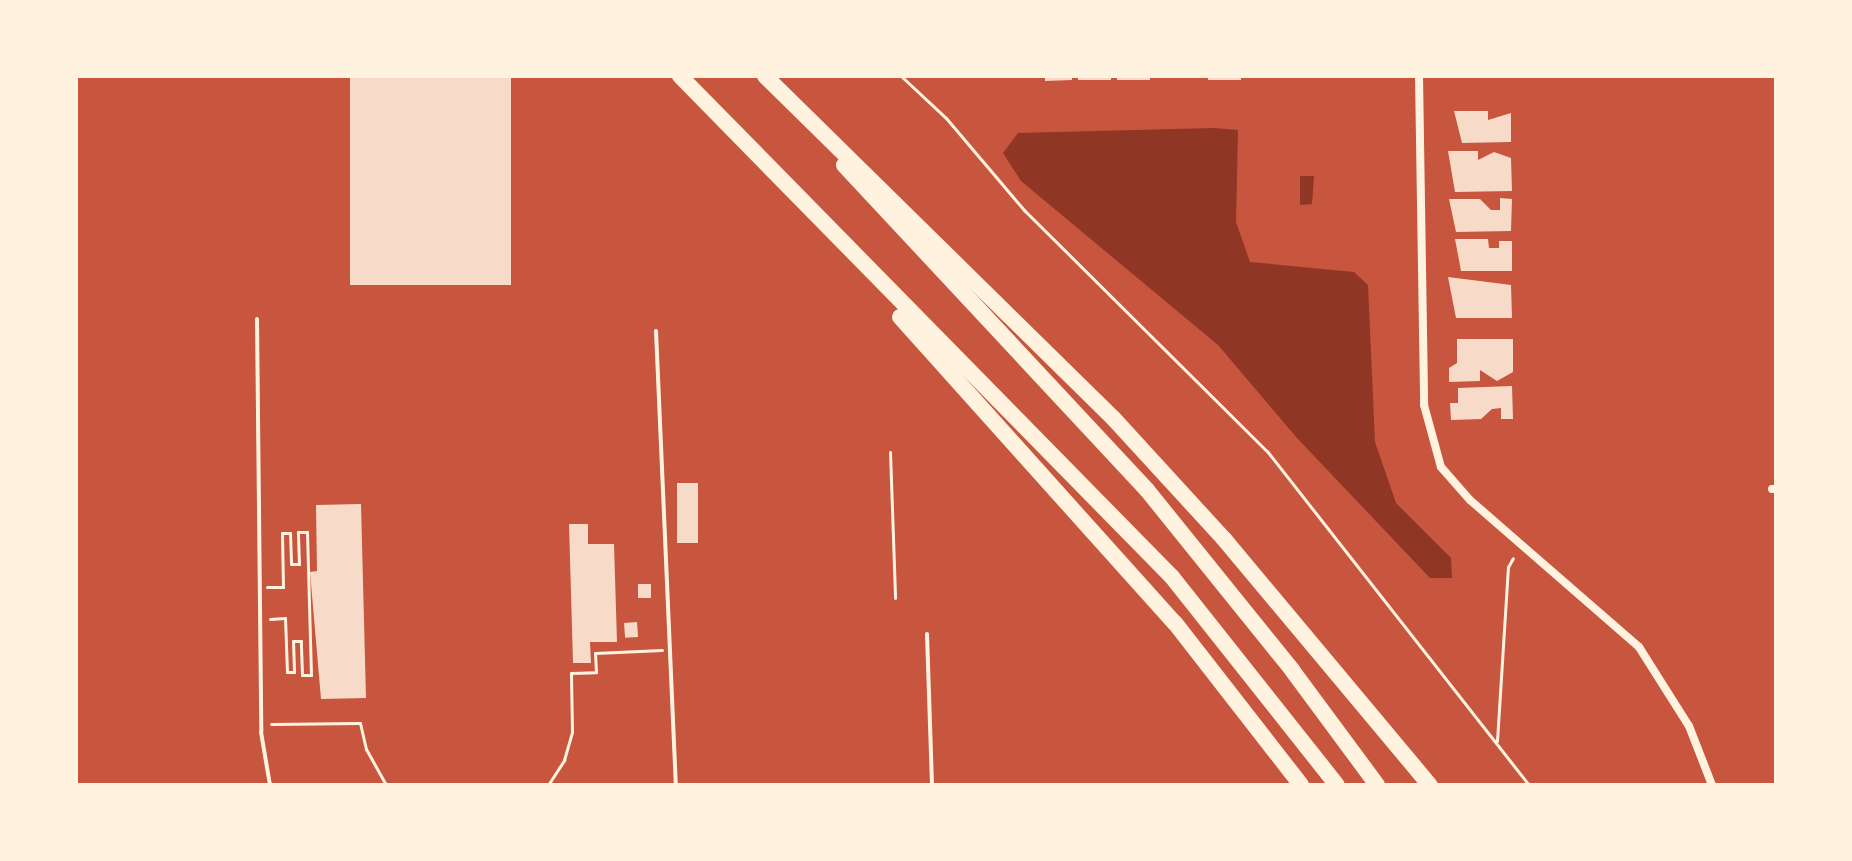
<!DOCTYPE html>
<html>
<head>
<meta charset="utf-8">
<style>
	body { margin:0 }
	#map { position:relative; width:1852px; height:861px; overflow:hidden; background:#c8553d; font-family:Lato,sans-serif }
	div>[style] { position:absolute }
	.water>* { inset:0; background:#8f3625 }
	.building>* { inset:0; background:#f7dbc8; transform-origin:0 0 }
	.path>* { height:3px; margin:-1.5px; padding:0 1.5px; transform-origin:1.5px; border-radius:1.5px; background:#fff3e0 }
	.service>* { height:4px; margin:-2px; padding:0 2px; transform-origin:2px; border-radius:2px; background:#fff3e0 }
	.minor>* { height:8px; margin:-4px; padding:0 4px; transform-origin:4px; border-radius:4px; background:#fff3e0 }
	.motorway>* { height:16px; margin:-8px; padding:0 8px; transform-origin:8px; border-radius:8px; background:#fff3e0 }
	span { translate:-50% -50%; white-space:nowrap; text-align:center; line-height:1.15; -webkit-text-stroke:8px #fff3e0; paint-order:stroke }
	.frame { position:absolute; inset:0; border:78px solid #fff3e0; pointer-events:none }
</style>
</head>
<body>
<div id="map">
	<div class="water">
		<div style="clip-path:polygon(1214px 128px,1238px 130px,1236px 222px,1250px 262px,1354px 272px,1368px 285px,1375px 442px,1396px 503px,1451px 558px,1452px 578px,1430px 578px,1297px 438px,1218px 345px,1021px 181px,1003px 153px,1018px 133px)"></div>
		<div style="clip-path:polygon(1300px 176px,1314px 176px,1312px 204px,1300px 205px)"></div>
	</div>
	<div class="building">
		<div style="left:350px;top:76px;width:161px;height:209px"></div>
		<div style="clip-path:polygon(1045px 76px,1072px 76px,1072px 80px,1045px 81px)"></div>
		<div style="left:1078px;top:76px;width:33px;height:4px"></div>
		<div style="left:1117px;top:76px;width:33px;height:4px"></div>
		<div style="left:1208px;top:76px;width:33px;height:4px"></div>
		<div style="clip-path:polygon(1454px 111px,1488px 111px,1488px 120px,1511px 113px,1511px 142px,1462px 143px)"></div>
		<div style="clip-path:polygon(1448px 151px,1478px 151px,1478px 160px,1494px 152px,1511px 158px,1512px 191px,1455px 192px)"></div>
		<div style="clip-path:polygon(1500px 198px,1512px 199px,1511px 231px,1456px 232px,1449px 199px,1480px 199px,1491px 210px,1500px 210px)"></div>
		<div style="clip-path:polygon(1455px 239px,1488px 239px,1489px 248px,1499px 248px,1499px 241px,1512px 241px,1512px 271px,1461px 271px)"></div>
		<div style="clip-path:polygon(1448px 277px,1511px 285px,1512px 318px,1456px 318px)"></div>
		<div style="clip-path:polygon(1457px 339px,1513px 339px,1513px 372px,1497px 381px,1480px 370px,1480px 381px,1449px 382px,1449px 368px,1457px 363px)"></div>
		<div style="clip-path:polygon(1512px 386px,1513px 419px,1501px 419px,1501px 408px,1492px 409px,1481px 419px,1451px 420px,1450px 403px,1458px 403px,1458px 388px)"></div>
		<div style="left:677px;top:483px;width:21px;height:60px"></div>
		<div style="clip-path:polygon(361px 504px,366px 698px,321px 699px,310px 572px,317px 571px,316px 505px)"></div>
		<div style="clip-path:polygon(569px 524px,588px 524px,588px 544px,614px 544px,617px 642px,590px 642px,591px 663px,573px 663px)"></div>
		<div style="left:638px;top:584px;width:13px;height:14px"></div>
		<div style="left:637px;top:622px;width:15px;height:13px;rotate:86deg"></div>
	</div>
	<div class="path">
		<div style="left:901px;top:76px;width:62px;rotate:43deg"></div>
		<div style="left:946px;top:118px;width:121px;rotate:49.7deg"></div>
		<div style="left:1024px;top:210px;width:342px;rotate:44.8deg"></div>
		<div style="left:1267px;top:451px;width:424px;rotate:51.9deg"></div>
		<div style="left:890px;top:452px;width:146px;rotate:88deg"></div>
		<div style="left:267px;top:587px;width:16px"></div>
		<div style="left:283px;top:587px;width:54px;rotate:-91.1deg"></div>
		<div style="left:282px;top:533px;width:8px"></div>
		<div style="left:290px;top:533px;width:31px;rotate:88deg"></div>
		<div style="left:291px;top:564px;width:8px"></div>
		<div style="left:299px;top:564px;width:32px;rotate:-92deg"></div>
		<div style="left:298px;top:532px;width:9px"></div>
		<div style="left:307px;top:532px;width:143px;rotate:88.4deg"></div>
		<div style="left:311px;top:675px;width:9px;rotate:180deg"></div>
		<div style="left:302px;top:675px;width:34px;rotate:-92deg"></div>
		<div style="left:301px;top:641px;width:8px;rotate:180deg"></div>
		<div style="left:293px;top:641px;width:31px;rotate:88deg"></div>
		<div style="left:294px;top:672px;width:7px;rotate:180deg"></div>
		<div style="left:287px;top:672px;width:54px;rotate:-92.1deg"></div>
		<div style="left:285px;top:618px;width:15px;rotate:176deg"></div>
		<div style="left:271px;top:724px;width:89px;rotate:-0.6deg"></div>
		<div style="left:360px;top:723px;width:27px;rotate:77deg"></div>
		<div style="left:366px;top:749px;width:41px;rotate:60.9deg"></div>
		<div style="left:1497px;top:741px;width:174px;rotate:-86.4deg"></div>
		<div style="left:1508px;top:567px;width:10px;rotate:-61deg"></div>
		<div style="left:548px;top:785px;width:30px;rotate:-57deg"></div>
		<div style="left:564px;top:760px;width:29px;rotate:-74deg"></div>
		<div style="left:572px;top:732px;width:59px;rotate:-91deg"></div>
		<div style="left:571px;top:673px;width:25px;rotate:-2deg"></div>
		<div style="left:596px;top:672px;width:19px;rotate:-93deg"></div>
		<div style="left:595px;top:653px;width:67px;rotate:-2.6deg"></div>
	</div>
	<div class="service">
		<div style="left:257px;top:319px;width:413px;rotate:89.4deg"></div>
		<div style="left:261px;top:732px;width:54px;rotate:80.4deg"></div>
		<div style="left:656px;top:331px;width:454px;rotate:87.5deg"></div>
		<div style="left:927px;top:634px;width:151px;rotate:88.1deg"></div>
	</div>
	<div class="minor">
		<div style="left:1419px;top:76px;width:329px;rotate:89.1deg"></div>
		<div style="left:1424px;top:405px;width:64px;rotate:74.7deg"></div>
		<div style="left:1441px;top:467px;width:44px;rotate:48.7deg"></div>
		<div style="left:1470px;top:500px;width:224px;rotate:41deg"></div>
		<div style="left:1639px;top:647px;width:93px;rotate:57.7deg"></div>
		<div style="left:1689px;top:726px;width:63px;rotate:68.7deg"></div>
		<div style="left:1772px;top:489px;width:4px"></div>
	</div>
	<div class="motorway">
		<div style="left:680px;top:76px;width:702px;rotate:45.52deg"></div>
		<div style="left:1172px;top:577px;width:265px;rotate:51.6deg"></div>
		<div style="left:765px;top:76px;width:489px;rotate:44.5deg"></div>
		<div style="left:1114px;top:419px;width:163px;rotate:47.5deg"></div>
		<div style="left:1224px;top:539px;width:321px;rotate:50.1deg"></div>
		<div style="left:844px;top:165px;width:444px;rotate:47deg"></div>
		<div style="left:1147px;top:490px;width:231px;rotate:51.1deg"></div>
		<div style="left:1292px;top:670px;width:143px;rotate:53.5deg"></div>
		<div style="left:900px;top:317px;width:411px;rotate:48.1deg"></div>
		<div style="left:1175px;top:623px;width:205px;rotate:52.1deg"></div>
	</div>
	<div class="frame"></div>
</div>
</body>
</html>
